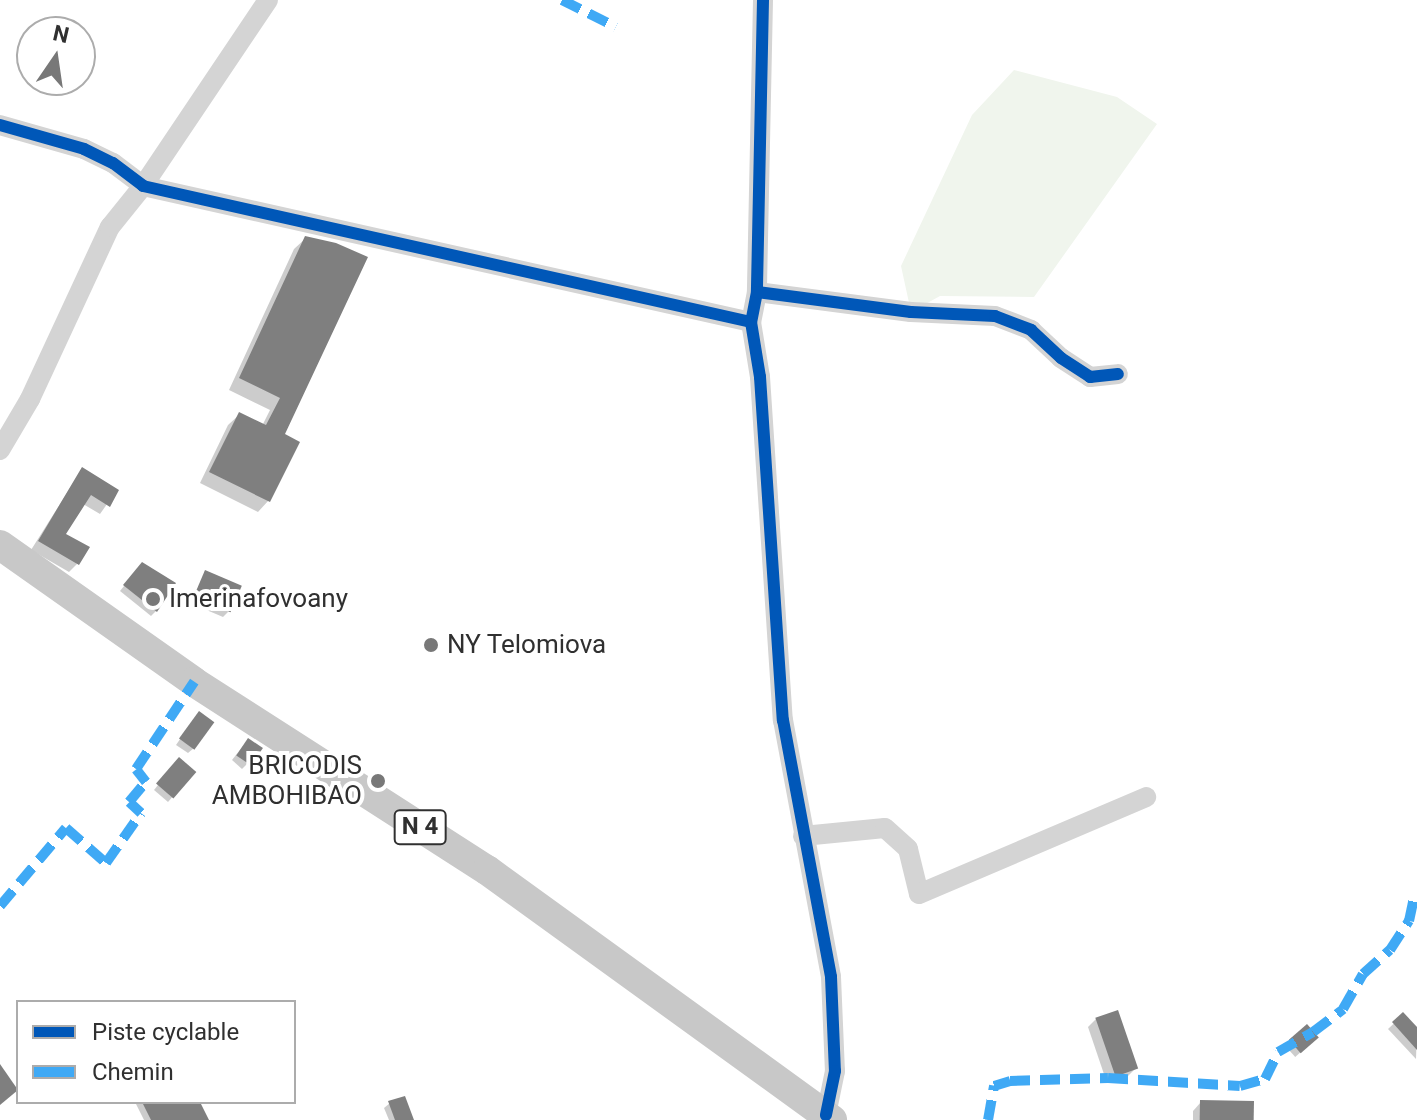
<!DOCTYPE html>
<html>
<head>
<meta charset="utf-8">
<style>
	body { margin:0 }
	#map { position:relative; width:1417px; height:1120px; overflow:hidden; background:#fff; font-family:Roboto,sans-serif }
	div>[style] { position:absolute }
	.green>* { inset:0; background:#f0f5ed }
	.shadow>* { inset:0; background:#0003; transform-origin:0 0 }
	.building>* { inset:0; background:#7f7f7f; transform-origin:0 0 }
	.street>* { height:20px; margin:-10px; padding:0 10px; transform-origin:10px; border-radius:10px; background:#d4d4d4 }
	.primary>* { height:30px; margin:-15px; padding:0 15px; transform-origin:15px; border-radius:15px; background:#c8c8c8 }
	.quiet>* { height:10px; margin-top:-5px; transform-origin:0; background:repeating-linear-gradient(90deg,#3fa9f5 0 20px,transparent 0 30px) }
	.cycleway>* { height:12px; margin:-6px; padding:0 6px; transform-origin:6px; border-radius:6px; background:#0057b8 }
	.dots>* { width:22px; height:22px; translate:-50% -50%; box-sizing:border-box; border:4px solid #fff; border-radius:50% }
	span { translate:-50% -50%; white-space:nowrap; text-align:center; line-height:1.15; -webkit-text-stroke:8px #fff; paint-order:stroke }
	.shield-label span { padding:2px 6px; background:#fff; border:2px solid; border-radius:6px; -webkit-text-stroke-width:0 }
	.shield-label { font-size:24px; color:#303030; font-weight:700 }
	.poi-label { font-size:26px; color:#303030 }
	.left { translate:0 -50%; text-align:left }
	.right { translate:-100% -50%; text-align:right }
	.legend { position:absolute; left:16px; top:1000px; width:280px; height:104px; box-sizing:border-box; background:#fff; border:2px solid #acacac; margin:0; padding:10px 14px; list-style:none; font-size:24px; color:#303030 }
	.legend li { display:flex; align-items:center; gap:16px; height:40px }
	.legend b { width:40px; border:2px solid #acacac }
	.north { position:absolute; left:16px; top:16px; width:80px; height:80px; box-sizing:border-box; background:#fff; border:2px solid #acacac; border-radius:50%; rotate:13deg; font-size:22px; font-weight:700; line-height:32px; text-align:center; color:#303030 }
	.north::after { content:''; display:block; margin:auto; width:28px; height:36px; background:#787878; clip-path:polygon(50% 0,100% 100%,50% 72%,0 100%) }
</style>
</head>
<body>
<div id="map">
	<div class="green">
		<div style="clip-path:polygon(1014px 70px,1117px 97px,1157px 124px,1034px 297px,940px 296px,911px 312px,901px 266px,972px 115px)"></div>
	</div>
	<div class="shadow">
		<div style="clip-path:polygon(306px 238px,282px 435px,269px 500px,258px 512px,200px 483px,228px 425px,240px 414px,262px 426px,270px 410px,229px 390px,294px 249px)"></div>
		<div style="clip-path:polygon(82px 469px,117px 490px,100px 514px,83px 504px,64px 535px,77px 564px,69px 572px,31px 550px)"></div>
		<div style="clip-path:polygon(137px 570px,156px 611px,151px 616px,120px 591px)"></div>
		<div style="clip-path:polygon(206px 573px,228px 612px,223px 617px,190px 603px)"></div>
		<div style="clip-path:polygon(194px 719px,194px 748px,188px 753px,176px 745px)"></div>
		<div style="clip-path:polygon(243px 746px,247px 764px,242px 769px,232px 760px)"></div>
		<div style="clip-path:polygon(174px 765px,194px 772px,168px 802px,154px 790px)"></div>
		<div style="clip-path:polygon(1403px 1015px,1417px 1030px,1416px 1059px,1388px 1029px)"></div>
		<div style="clip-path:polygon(1096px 1019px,1136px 1068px,1128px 1076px,1107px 1083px,1088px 1027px)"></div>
		<div style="left:1306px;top:1027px;width:15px;height:28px;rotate:48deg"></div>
		<div style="clip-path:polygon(135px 1102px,197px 1102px,207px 1120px,144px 1120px)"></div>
		<div style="clip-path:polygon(1201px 1102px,1251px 1120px,1193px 1120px,1193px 1111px)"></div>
		<div style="clip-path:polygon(390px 1103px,412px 1120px,389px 1120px,384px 1108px)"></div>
	</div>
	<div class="building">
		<div style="clip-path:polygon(305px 236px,336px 243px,368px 257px,285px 434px,300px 442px,270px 502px,209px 472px,239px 412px,266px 425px,280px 398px,239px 378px)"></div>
		<div style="clip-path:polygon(82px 467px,119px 490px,110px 507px,91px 495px,66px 534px,90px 547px,79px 565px,38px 541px)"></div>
		<div style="clip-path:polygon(142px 562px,176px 583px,157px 612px,123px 585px)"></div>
		<div style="left:205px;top:570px;width:40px;height:29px;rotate:23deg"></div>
		<div style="left:199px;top:711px;width:19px;height:34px;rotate:36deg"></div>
		<div style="left:248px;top:738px;width:18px;height:21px;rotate:34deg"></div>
		<div style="left:179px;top:757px;width:23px;height:35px;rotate:41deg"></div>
		<div style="left:1118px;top:1010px;width:62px;height:24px;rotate:71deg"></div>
		<div style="clip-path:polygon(1403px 1012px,1417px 1027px,1417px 1050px,1392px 1022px)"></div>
		<div style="left:1307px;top:1024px;width:18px;height:24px;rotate:49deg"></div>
		<div style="clip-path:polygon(0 1064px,18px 1090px,0 1105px)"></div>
		<div style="clip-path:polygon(405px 1096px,414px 1120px,395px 1120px,388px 1101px)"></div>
		<div style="left:1200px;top:1100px;width:54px;height:20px;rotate:1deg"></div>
		<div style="clip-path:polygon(142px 1102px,200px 1102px,209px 1120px,151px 1120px)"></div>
	</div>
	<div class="street">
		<div style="left:763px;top:0;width:292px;rotate:91.2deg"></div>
		<div style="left:757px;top:292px;width:31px;rotate:101deg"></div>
		<div style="left:751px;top:322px;width:56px;rotate:80.7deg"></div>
		<div style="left:760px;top:377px;width:344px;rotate:86.2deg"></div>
		<div style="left:783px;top:720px;width:261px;rotate:79.4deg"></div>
		<div style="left:831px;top:977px;width:94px;rotate:87.6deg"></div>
		<div style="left:835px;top:1071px;width:45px;rotate:101.6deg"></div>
		<div style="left:0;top:125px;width:87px;rotate:15.9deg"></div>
		<div style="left:84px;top:149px;width:32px;rotate:26deg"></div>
		<div style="left:113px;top:163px;width:38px;rotate:37deg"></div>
		<div style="left:143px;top:186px;width:623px;rotate:12.61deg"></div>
		<div style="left:757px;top:292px;width:155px;rotate:7.4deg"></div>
		<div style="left:911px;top:312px;width:84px;rotate:2.7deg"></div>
		<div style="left:995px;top:316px;width:39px;rotate:21deg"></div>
		<div style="left:1031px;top:330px;width:41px;rotate:43deg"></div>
		<div style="left:1061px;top:358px;width:35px;rotate:33deg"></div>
		<div style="left:1090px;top:377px;width:28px;rotate:-6deg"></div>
		<div style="left:0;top:450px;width:59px;rotate:-59.5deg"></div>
		<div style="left:30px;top:399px;width:190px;rotate:-65.1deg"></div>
		<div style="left:110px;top:227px;width:53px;rotate:-51.2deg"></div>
		<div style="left:143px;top:186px;width:224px;rotate:-56.1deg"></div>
		<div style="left:803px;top:836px;width:82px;rotate:-5.6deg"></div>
		<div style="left:885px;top:828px;width:31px;rotate:42deg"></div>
		<div style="left:908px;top:849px;width:46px;rotate:76.3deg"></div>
		<div style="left:919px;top:894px;width:247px;rotate:-23.1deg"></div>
	</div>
	<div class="primary">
		<div style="left:0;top:545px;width:237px;rotate:35.2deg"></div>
		<div style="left:194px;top:682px;width:348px;rotate:32.7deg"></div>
		<div style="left:487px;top:870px;width:426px;rotate:35.9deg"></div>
	</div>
	<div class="quiet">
		<div style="left:562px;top:0;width:60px;rotate:26.6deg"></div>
		<div style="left:0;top:906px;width:102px;rotate:-49.8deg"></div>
		<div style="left:66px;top:828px;width:53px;rotate:41.2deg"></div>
		<div style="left:106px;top:863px;width:61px;rotate:-55deg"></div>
		<div style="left:141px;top:813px;width:16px;rotate:-137deg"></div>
		<div style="left:129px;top:802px;width:26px;rotate:-50deg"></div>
		<div style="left:146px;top:782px;width:16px;rotate:-128deg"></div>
		<div style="left:136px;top:769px;width:105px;rotate:-56.3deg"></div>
		<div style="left:988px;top:1120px;width:35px;rotate:-80deg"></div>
		<div style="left:994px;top:1086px;width:17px;rotate:-17deg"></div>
		<div style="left:1010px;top:1081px;width:98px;rotate:-1.8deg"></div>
		<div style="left:1108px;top:1078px;width:132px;rotate:3.5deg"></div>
		<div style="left:1240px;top:1086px;width:26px;rotate:-16deg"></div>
		<div style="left:1265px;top:1079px;width:30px;rotate:-64deg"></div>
		<div style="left:1278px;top:1052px;width:40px;rotate:-29.7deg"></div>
		<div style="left:1313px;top:1032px;width:38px;rotate:-37deg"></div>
		<div style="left:1343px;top:1009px;width:40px;rotate:-60.3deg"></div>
		<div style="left:1363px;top:974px;width:36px;rotate:-42deg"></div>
		<div style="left:1390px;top:950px;width:35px;rotate:-57deg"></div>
		<div style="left:1409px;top:921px;width:24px;rotate:-78deg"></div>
	</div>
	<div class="cycleway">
		<div style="left:763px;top:0;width:292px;rotate:91.2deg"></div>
		<div style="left:757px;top:292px;width:31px;rotate:101deg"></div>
		<div style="left:751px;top:322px;width:56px;rotate:80.7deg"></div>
		<div style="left:760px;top:377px;width:344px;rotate:86.2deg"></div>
		<div style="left:783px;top:720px;width:261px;rotate:79.4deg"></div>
		<div style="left:831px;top:977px;width:94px;rotate:87.6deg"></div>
		<div style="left:835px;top:1071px;width:45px;rotate:101.6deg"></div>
		<div style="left:0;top:125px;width:87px;rotate:15.9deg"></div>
		<div style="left:84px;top:149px;width:32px;rotate:26deg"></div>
		<div style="left:113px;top:163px;width:38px;rotate:37deg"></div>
		<div style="left:143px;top:186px;width:623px;rotate:12.61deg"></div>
		<div style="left:757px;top:292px;width:155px;rotate:7.4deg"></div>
		<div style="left:911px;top:312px;width:84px;rotate:2.7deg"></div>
		<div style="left:995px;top:316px;width:39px;rotate:21deg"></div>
		<div style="left:1031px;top:330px;width:41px;rotate:43deg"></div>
		<div style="left:1061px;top:358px;width:35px;rotate:33deg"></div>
		<div style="left:1090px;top:377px;width:28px;rotate:-6deg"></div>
	</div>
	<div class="dots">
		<div style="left:153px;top:599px;background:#787878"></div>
		<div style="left:431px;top:645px;background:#787878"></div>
		<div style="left:378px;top:781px;background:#787878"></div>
	</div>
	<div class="shield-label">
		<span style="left:420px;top:827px">N 4</span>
	</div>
	<div class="poi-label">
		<span class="left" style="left:169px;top:599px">Imerinafovoany</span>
		<span class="left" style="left:447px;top:645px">NY Telomiova</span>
		<span class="right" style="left:362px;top:781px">BRICODIS<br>AMBOHIBAO</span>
	</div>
	<ul class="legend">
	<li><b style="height:10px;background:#0057b8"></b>Piste cyclable</li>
	<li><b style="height:10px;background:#3fa9f5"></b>Chemin</li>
	</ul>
	<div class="north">N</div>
</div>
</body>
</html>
